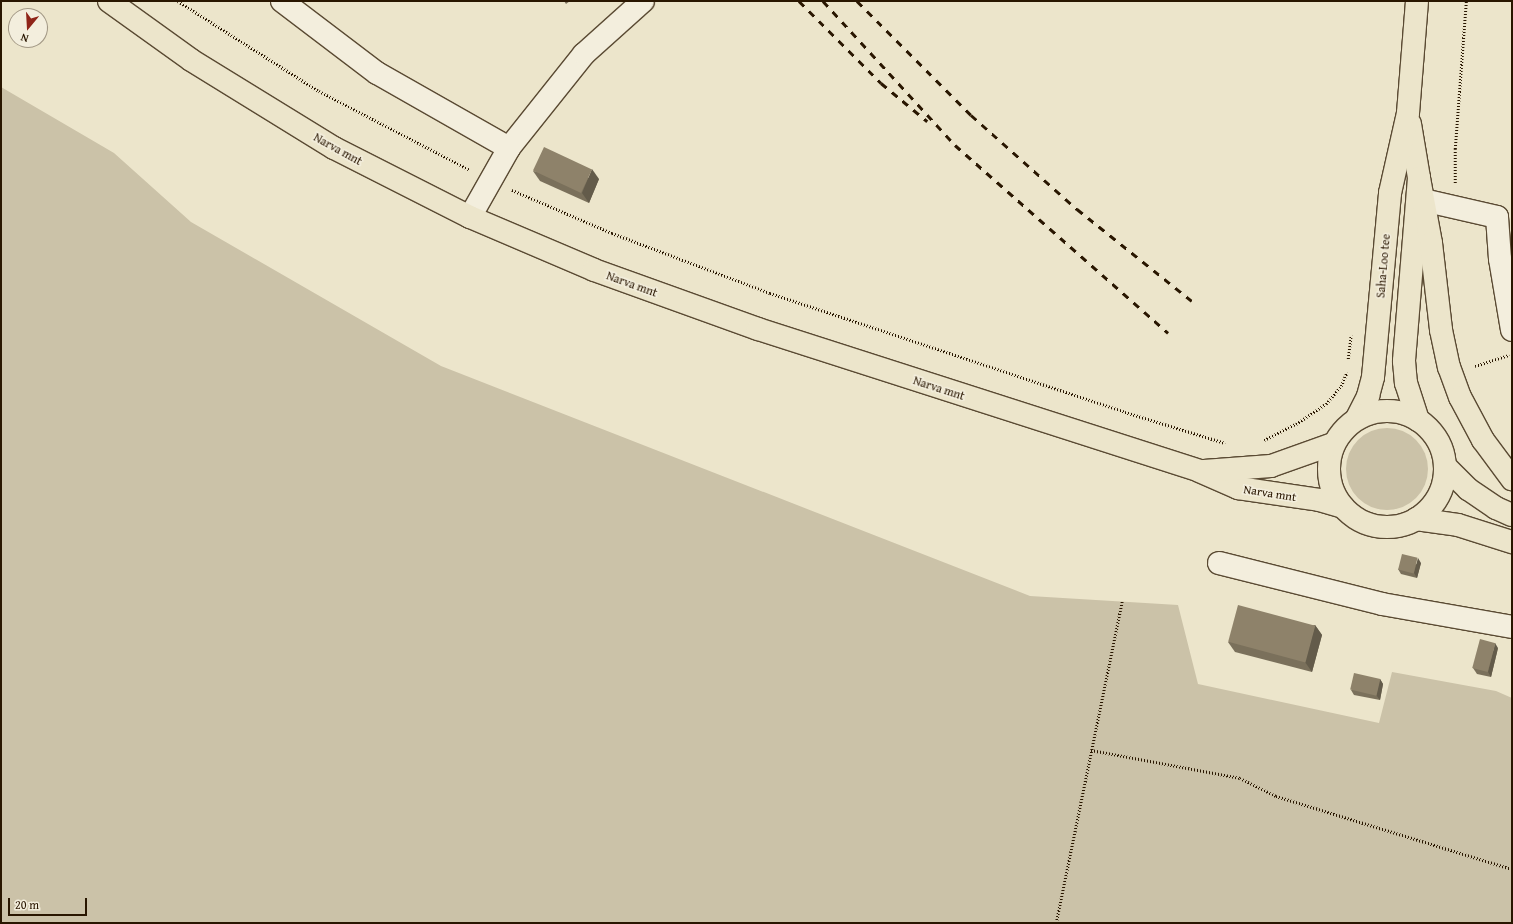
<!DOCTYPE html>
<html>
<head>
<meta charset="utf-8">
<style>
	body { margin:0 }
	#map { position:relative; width:1513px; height:924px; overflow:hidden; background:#ece5cb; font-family:"Gentium Book Plus",serif }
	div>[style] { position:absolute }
	.green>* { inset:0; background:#cbc2a8 }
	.round { border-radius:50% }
	.path>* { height:2.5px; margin-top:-1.25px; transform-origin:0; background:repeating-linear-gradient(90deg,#291600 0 1px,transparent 0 3px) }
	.roads { filter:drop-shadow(1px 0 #5a4a33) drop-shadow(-1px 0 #5a4a33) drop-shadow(0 1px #5a4a33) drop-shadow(0 -1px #5a4a33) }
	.minor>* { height:22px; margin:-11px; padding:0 11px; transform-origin:11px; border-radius:11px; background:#f3eedd }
	.major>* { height:22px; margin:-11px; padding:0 11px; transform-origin:11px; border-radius:11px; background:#ece5cb }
	.major>.ring { margin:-11px; padding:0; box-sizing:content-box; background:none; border:22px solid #ece5cb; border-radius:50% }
	.rail>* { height:3px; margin-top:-1.5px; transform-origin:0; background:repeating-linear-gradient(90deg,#291600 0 7px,transparent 0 14px) }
	.wall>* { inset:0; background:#7a705b }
	.shaded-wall>* { inset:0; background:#635b4a }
	.building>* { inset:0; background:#8e826a; transform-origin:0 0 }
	span { translate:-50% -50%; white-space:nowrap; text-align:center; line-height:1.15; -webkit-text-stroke:3px #f3eedd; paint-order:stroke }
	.street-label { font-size:12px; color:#291600 }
	.frame { position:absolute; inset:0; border:2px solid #291600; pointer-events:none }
	.north { position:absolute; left:8px; top:8px; width:40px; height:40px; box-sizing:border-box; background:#f3eedd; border:1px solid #a29885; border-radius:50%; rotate:198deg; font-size:11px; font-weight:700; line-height:16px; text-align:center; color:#291600 }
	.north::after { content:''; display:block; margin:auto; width:14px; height:18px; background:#8f2418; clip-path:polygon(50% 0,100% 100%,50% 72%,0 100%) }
	.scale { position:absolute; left:8px; top:898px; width:79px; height:18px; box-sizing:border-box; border:2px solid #291600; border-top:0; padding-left:5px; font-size:12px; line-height:14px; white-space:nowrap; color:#291600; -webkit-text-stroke:3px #f3eedd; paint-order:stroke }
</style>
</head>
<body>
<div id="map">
	<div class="green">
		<div style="clip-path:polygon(1px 87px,114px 153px,191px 222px,441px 366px,1030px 596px,1178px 605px,1198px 684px,1379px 723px,1392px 672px,1496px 691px,1512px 698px,1512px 923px,1px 923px)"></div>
		<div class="round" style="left:1346px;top:428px;width:82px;height:82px"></div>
	</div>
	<div class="path">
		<div style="left:178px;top:1px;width:167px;rotate:32.6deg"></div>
		<div style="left:319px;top:91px;width:170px;rotate:27.6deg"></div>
		<div style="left:1455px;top:183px;width:34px;rotate:-90deg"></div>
		<div style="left:1455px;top:149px;width:148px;rotate:-85.7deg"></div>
		<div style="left:512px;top:190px;width:109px;rotate:23.3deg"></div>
		<div style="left:612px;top:233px;width:169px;rotate:20.8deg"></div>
		<div style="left:770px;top:293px;width:374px;rotate:18.5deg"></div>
		<div style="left:1125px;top:412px;width:105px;rotate:17.2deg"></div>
		<div style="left:1348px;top:359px;width:24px;rotate:-83deg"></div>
		<div style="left:1475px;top:366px;width:36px;rotate:-18deg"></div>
		<div style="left:1264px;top:440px;width:36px;rotate:-27deg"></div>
		<div style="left:1296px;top:424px;width:36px;rotate:-34deg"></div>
		<div style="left:1326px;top:404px;width:23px;rotate:-50deg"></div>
		<div style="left:1341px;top:386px;width:15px;rotate:-67deg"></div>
		<div style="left:1091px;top:750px;width:152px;rotate:10.6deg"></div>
		<div style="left:1240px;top:778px;width:40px;rotate:26.6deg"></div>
		<div style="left:1276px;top:796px;width:247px;rotate:17.2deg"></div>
		<div style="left:1056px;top:923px;width:328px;rotate:-78.4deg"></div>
	</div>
	<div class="roads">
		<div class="minor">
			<div style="left:282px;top:1px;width:119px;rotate:37.2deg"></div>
			<div style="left:377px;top:73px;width:152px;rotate:29.6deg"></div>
			<div style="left:1423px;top:200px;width:76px;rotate:12.9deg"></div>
			<div style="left:1497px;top:217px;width:42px;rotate:85.9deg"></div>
			<div style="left:1500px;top:259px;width:72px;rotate:80.4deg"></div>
			<div style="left:470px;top:217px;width:79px;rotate:-60.5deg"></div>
			<div style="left:509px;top:148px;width:120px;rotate:-51.4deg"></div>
			<div style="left:584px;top:54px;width:79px;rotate:-41.9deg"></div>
			<div style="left:1219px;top:563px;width:168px;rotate:14.1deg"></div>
			<div style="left:1382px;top:604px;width:132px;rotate:10deg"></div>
		</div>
		<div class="major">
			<div style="left:109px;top:1px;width:101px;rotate:35.7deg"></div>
			<div style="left:191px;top:60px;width:168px;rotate:31.6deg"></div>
			<div style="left:334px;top:148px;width:153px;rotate:26.9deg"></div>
			<div style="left:470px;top:217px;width:135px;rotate:23.1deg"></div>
			<div style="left:594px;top:270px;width:174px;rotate:19.8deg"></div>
			<div style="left:758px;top:329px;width:463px;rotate:17.8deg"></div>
			<div style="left:1199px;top:471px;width:43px;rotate:23.6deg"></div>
			<div style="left:1238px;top:488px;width:82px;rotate:8.4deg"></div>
			<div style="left:1319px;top:500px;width:25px;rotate:16deg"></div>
			<div style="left:1410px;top:124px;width:55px;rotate:80.5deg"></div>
			<div style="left:1419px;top:178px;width:184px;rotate:94.7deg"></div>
			<div style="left:1404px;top:361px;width:22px;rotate:85deg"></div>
			<div style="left:1406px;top:383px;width:39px;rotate:72deg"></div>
			<div style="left:1419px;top:178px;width:66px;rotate:79.5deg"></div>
			<div style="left:1431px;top:243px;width:88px;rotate:83.4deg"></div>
			<div style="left:1441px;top:330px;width:38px;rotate:78deg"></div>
			<div style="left:1449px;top:367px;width:32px;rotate:70deg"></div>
			<div style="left:1460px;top:397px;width:49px;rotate:61.9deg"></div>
			<div style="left:1483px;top:440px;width:49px;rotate:53.4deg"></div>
			<div class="ring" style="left:1329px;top:411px;width:94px;height:94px"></div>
			<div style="left:1357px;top:418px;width:25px;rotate:-63deg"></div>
			<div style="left:1368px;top:396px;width:20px;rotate:-75deg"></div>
			<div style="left:1373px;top:377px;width:185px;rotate:-84.7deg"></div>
			<div style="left:1390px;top:193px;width:82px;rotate:-77.3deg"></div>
			<div style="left:1408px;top:113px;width:112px;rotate:-85.4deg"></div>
			<div style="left:1445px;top:466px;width:33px;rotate:45deg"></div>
			<div style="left:1468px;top:489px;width:34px;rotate:34deg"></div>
			<div style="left:1496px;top:508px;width:17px;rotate:24deg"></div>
			<div style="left:1204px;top:471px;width:67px;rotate:-4.3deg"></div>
			<div style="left:1271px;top:466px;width:66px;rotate:-19.5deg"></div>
			<div style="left:1416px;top:519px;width:42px;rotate:8.1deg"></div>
			<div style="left:1458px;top:525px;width:57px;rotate:17.5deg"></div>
		</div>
	</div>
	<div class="rail">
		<div style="left:799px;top:1px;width:116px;rotate:45deg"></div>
		<div style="left:881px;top:83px;width:60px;rotate:39.6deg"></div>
		<div style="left:823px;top:1px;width:195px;rotate:47.5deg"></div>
		<div style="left:955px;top:145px;width:284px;rotate:41.4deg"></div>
		<div style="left:857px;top:1px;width:161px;rotate:45deg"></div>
		<div style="left:971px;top:115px;width:142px;rotate:41.6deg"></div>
		<div style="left:1077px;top:209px;width:147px;rotate:38.7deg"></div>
	</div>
	<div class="wall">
		<div style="clip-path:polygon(564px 1px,570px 1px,566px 4px)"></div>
		<div style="clip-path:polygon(533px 171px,599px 179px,589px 203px,540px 181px)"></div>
		<div style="clip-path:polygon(1421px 563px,1417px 578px,1401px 574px,1398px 569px)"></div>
		<div style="clip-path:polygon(1315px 625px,1322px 635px,1312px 672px,1235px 652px,1228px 642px)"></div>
		<div style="clip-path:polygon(1498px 648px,1491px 677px,1477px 674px,1473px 668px)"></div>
		<div style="clip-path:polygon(1380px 679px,1383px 684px,1380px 700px,1354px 695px,1351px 690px)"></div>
	</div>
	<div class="shaded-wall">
		<div style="clip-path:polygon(592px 169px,599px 179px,589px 203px,582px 193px)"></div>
		<div style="clip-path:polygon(1418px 558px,1421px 563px,1417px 578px,1414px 573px)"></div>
		<div style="clip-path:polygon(1315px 625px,1322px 635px,1312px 672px,1305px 662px)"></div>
		<div style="clip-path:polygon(1495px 643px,1498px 648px,1491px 677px,1488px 672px)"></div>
		<div style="clip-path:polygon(1380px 679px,1383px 684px,1380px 700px,1376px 695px)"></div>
	</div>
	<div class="building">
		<div style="left:544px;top:147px;width:53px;height:26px;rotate:25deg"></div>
		<div style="left:1402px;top:554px;width:16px;height:16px;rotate:14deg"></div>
		<div style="left:1238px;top:605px;width:80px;height:38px;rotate:15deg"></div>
		<div style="left:1480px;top:639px;width:16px;height:30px;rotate:15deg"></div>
		<div style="left:1354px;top:673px;width:27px;height:17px;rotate:13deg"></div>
	</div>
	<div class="street-label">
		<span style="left:338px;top:149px;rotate:29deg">Narva mnt</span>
		<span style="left:1383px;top:266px;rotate:-85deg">Saha-Loo tee</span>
		<span style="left:632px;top:284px;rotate:20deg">Narva mnt</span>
		<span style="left:939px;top:388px;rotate:18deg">Narva mnt</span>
		<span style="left:1270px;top:493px;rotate:9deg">Narva mnt</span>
	</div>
	<div class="frame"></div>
	<div class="north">N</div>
	<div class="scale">20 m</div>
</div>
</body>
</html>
